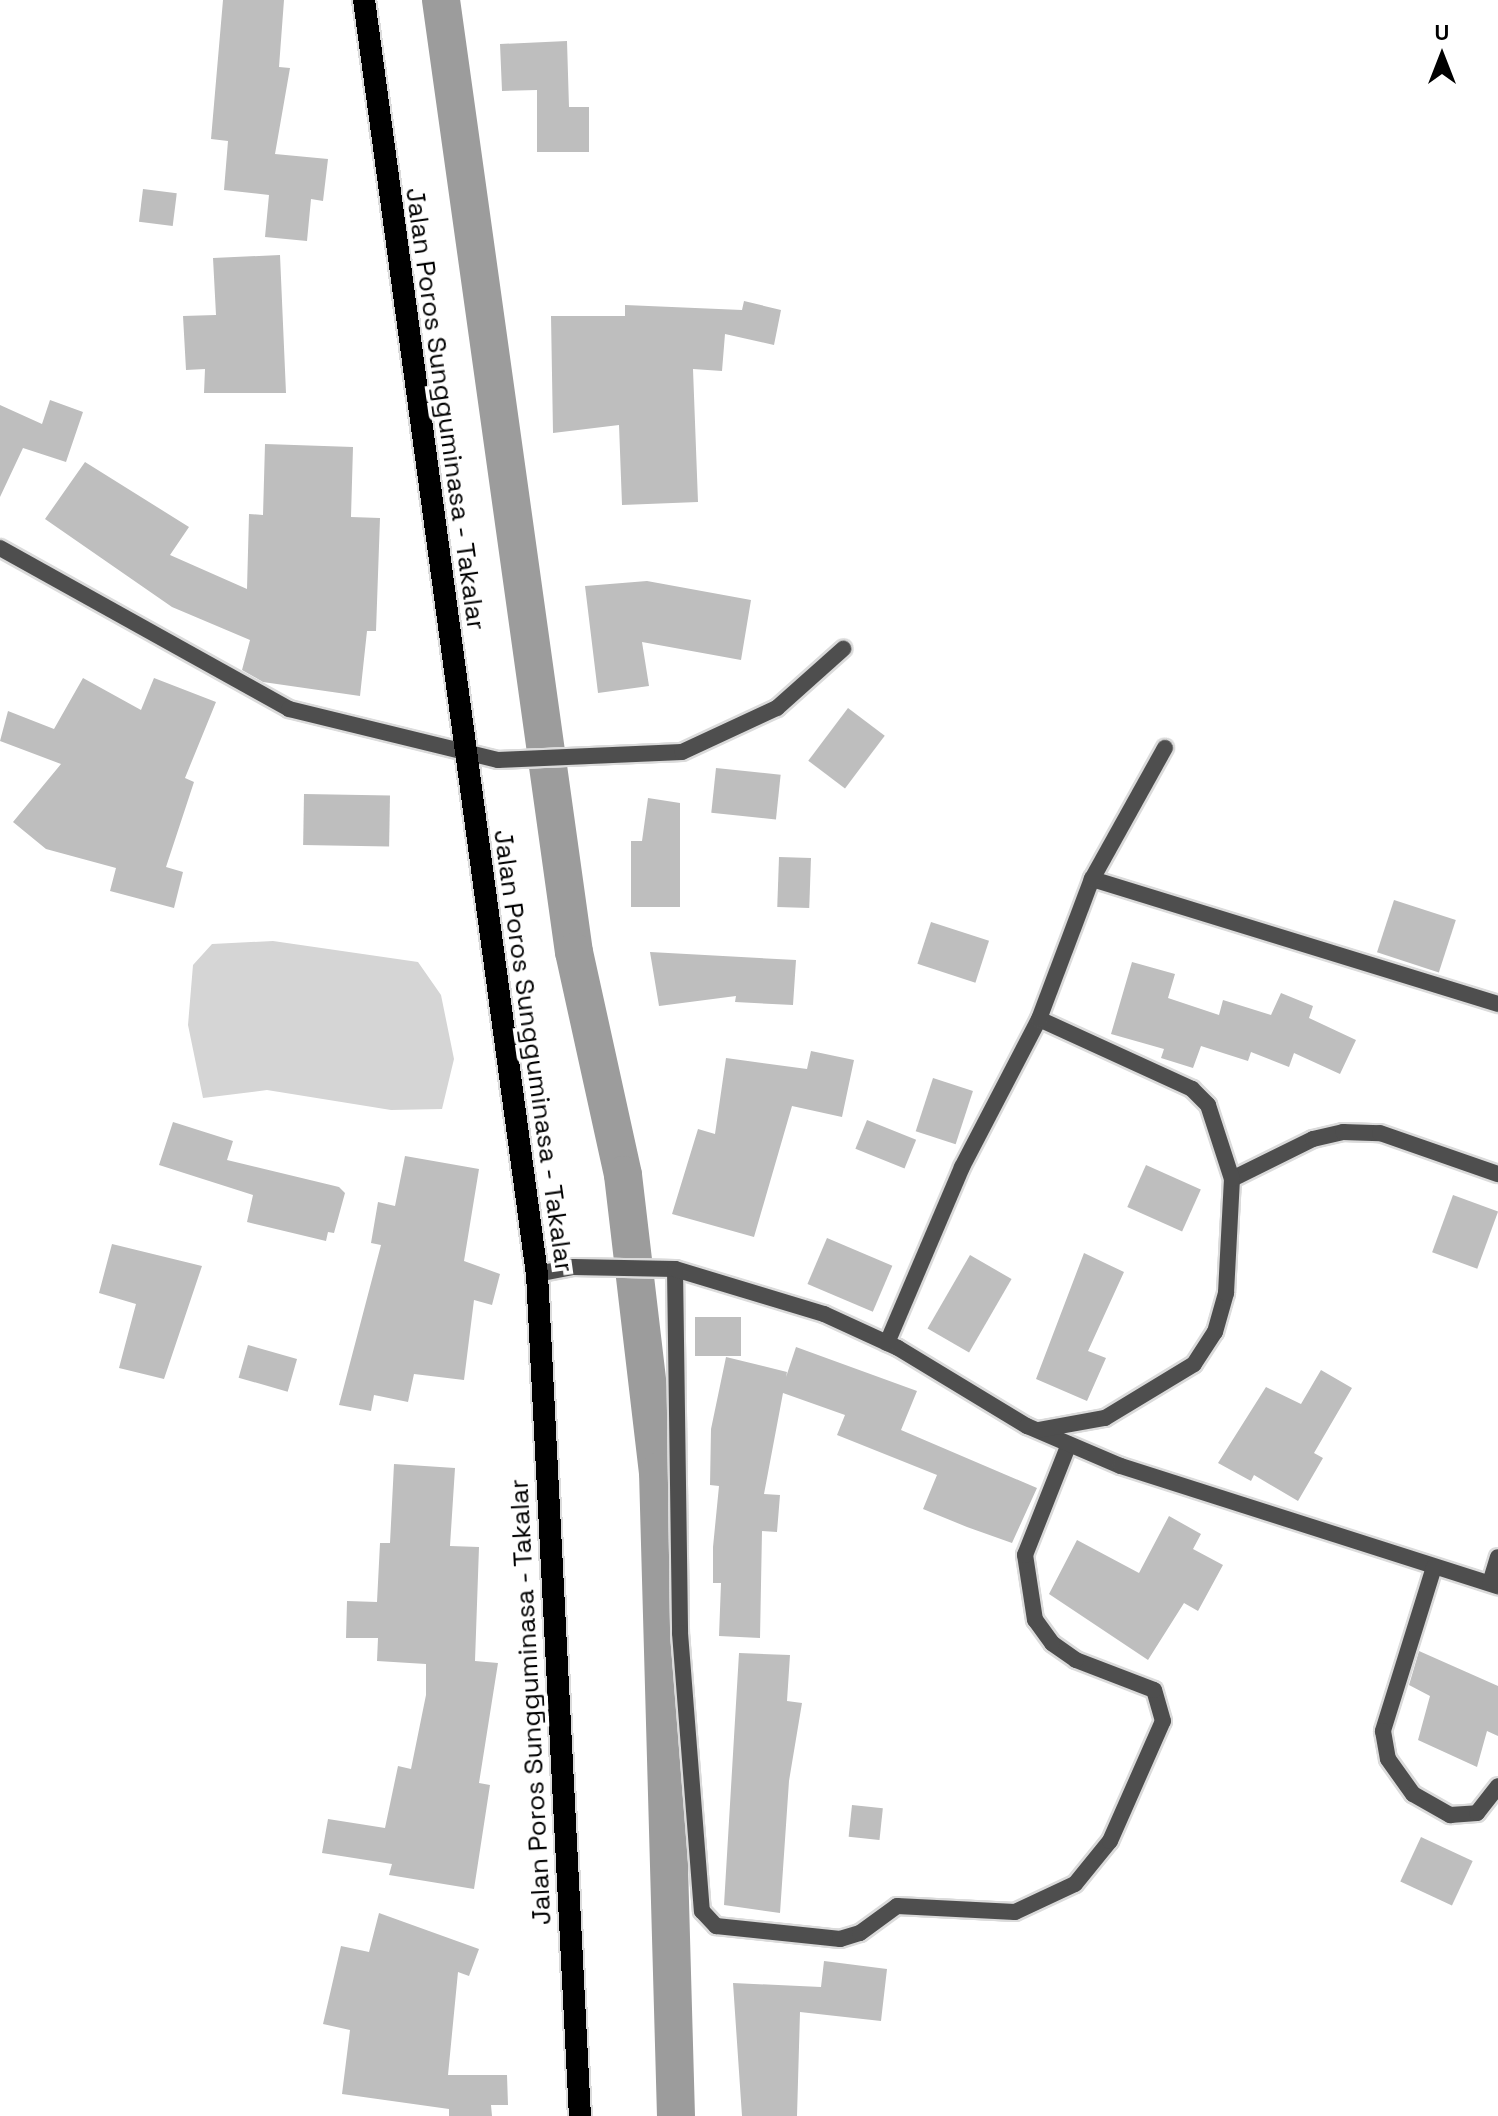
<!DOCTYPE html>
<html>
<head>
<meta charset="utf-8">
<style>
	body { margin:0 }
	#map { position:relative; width:1498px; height:2116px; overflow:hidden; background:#fff; font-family:"Space Grotesk",sans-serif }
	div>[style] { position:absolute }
	.green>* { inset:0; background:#d5d5d5 }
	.canal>* { height:38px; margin:-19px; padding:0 19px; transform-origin:19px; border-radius:19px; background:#9c9c9c }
	.building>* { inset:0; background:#bebebe; transform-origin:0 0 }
	.roads { filter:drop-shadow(2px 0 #dbdbdb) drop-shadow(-2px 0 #dbdbdb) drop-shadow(0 2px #dbdbdb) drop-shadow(0 -2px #dbdbdb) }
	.minor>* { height:16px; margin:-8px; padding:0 8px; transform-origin:8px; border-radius:8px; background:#4e4e4e }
	.trunk>* { height:22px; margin:-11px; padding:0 11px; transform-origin:11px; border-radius:11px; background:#000 }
	span { translate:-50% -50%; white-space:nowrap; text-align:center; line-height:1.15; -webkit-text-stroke:8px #fff; paint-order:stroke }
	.street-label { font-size:26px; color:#000 }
	.north { position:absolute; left:1402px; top:16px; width:80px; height:80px; -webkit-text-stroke:6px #fff; paint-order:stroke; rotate:0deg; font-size:22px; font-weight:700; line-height:32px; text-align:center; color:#000 }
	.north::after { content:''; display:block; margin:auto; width:28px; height:36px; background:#000; clip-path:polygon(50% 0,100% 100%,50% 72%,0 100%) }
</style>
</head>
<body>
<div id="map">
	<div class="green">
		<div style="clip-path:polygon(273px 941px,418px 962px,441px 995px,454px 1059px,442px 1109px,391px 1110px,267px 1090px,203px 1098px,188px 1025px,193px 965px,212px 944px)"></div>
	</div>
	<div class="canal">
		<div style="left:441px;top:0;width:961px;rotate:82.05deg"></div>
		<div style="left:574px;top:952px;width:228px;rotate:77.6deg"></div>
		<div style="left:623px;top:1175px;width:299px;rotate:83.3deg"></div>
		<div style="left:658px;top:1472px;width:644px;rotate:88.4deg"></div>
	</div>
	<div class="building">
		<div style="clip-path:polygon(223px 0,284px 0,279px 67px,290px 68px,275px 154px,328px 159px,323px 201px,311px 199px,307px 241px,265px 237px,269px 195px,224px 190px,228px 141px,211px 139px)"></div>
		<div style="clip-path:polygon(567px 41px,569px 107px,589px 107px,589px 152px,537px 152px,537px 90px,502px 91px,500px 44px)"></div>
		<div style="left:143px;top:189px;width:34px;height:33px;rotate:7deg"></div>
		<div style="clip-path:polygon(280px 255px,286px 393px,204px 393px,205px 369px,186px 370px,183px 316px,216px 315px,213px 258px)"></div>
		<div style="clip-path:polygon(744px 301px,781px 310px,774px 345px,725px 334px,722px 371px,693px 369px,698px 502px,622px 505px,619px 425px,553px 433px,551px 316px,625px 316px,625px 305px,742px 310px)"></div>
		<div style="clip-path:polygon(50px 400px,83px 412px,66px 462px,23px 448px,0 497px,0 405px,42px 424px)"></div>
		<div style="clip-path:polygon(265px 444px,353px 447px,351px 517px,380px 518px,376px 631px,367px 631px,360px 696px,263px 682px,242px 670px,250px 640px,172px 607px,45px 519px,85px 462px,189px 527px,170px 555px,247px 589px,249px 514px,263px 515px)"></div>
		<div style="clip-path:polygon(647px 581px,751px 600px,741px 660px,642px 642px,649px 686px,598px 693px,585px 586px)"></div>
		<div style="clip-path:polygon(83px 678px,141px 710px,154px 678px,216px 702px,185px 778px,194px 782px,166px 867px,183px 872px,174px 908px,110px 891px,116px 868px,46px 849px,13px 822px,61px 764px,0 741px,8px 711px,54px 729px)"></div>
		<div style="left:848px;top:708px;width:46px;height:66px;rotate:37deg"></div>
		<div style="left:716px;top:768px;width:65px;height:45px;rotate:6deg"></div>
		<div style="left:304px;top:794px;width:86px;height:51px;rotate:1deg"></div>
		<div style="clip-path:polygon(648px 798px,680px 803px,680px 907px,631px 907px,631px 841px,642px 841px)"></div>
		<div style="left:779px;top:857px;width:32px;height:50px;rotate:2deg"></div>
		<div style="left:1394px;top:900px;width:65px;height:55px;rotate:18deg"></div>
		<div style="left:931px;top:922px;width:61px;height:44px;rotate:18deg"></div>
		<div style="clip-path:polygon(650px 952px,796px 960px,793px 1005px,735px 1002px,736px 996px,659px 1006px)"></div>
		<div style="clip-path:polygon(1132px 962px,1175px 974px,1168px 998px,1219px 1015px,1223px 1000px,1271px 1015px,1281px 993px,1313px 1006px,1309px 1018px,1356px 1040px,1340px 1074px,1294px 1053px,1289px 1067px,1251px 1052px,1248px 1061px,1201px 1046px,1193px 1068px,1161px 1058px,1164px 1049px,1111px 1034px)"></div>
		<div style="clip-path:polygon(811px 1051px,854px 1060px,842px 1117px,792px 1106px,754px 1237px,672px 1214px,698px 1129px,715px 1134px,726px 1058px,807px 1069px)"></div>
		<div style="left:933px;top:1078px;width:42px;height:56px;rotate:18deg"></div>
		<div style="left:867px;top:1120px;width:53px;height:31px;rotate:22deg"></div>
		<div style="clip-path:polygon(173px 1122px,233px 1141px,227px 1160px,339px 1187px,345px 1193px,334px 1233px,328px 1232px,326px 1241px,247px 1222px,253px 1195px,159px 1165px)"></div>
		<div style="clip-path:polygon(405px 1156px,479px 1169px,464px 1261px,500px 1274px,492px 1305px,474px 1300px,464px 1380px,414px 1374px,408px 1402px,374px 1395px,371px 1411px,339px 1405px,381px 1245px,371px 1243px,378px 1202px,395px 1206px)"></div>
		<div style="left:1146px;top:1165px;width:60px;height:46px;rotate:24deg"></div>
		<div style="left:1453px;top:1195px;width:48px;height:61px;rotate:20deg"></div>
		<div style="left:827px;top:1238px;width:71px;height:50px;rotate:23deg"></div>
		<div style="clip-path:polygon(112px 1244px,202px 1266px,164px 1379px,119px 1368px,136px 1304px,99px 1293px)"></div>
		<div style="clip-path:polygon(1084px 1253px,1124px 1272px,1088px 1351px,1106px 1358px,1087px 1401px,1036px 1379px)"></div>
		<div style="left:970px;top:1255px;width:48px;height:85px;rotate:30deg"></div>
		<div style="left:695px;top:1317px;width:46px;height:39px"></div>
		<div style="left:248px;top:1345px;width:51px;height:34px;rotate:16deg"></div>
		<div style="clip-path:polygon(796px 1347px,917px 1391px,901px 1430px,1037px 1488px,1012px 1543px,967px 1527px,923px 1509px,937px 1475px,837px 1435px,845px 1415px,783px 1393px,764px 1494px,780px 1495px,777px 1532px,762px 1531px,760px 1638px,719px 1636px,721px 1583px,713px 1583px,713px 1547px,719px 1486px,710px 1485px,711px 1429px,726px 1357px,787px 1372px,786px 1377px)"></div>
		<div style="clip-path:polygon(1321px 1370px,1352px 1388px,1314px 1453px,1323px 1458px,1298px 1501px,1254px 1475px,1251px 1481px,1218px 1463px,1266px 1387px,1301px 1404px)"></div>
		<div style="clip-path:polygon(394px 1464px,455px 1468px,450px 1546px,479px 1547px,475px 1661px,498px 1663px,479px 1783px,490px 1785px,474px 1889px,389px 1875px,392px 1864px,322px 1853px,328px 1819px,385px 1828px,398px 1766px,411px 1769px,426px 1695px,426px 1664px,377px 1661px,378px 1638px,346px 1638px,347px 1601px,377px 1602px,380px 1543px,390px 1543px)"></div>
		<div style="clip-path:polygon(1169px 1516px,1201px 1534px,1193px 1549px,1223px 1565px,1198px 1611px,1184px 1603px,1148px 1660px,1049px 1594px,1077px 1540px,1139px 1573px)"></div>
		<div style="clip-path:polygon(1419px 1651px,1498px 1686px,1498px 1736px,1487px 1731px,1477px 1767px,1418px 1740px,1430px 1696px,1409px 1685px)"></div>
		<div style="clip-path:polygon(739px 1653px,790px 1655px,787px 1701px,802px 1703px,789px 1781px,780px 1913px,724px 1905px)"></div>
		<div style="left:852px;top:1805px;width:31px;height:32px;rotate:6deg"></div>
		<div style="left:1421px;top:1837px;width:57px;height:49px;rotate:25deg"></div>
		<div style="clip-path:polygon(379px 1913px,479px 1949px,469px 1976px,458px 1972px,448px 2075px,507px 2075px,508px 2105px,491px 2105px,492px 2116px,449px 2116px,449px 2109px,342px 2094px,350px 2030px,323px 2024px,341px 1946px,369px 1952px)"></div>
		<div style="clip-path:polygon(824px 1961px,887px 1969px,881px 2021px,800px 2012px,797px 2116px,742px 2116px,733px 1983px,821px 1987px)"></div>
	</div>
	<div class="roads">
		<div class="minor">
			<div style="left:0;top:548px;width:331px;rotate:29.1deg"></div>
			<div style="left:289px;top:709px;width:215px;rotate:13.7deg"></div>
			<div style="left:498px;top:760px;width:184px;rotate:-2.5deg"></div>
			<div style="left:682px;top:752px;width:105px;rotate:-24.9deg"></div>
			<div style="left:777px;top:708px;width:89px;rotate:-41.8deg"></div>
			<div style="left:1092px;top:879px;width:425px;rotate:17.1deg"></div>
			<div style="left:1232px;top:1179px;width:90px;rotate:-26.3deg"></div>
			<div style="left:1313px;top:1139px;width:31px;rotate:-13deg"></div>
			<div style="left:1343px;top:1132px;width:37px;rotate:2deg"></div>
			<div style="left:1380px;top:1133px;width:125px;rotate:19.2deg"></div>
			<div style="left:675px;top:1269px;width:364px;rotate:89.2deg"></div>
			<div style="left:680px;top:1633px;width:279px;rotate:85.5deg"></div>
			<div style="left:702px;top:1911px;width:21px;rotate:47deg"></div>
			<div style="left:716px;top:1926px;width:125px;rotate:6deg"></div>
			<div style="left:840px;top:1939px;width:21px;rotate:-17deg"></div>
			<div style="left:860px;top:1933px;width:46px;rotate:-36.1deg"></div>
			<div style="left:897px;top:1906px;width:118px;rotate:2.9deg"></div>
			<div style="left:1015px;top:1912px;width:66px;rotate:-25deg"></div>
			<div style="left:1075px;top:1884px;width:55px;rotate:-50.9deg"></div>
			<div style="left:1110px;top:1841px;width:131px;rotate:-66.2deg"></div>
			<div style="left:1163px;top:1721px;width:32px;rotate:-106deg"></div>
			<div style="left:1154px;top:1690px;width:84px;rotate:-159deg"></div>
			<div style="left:1076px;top:1660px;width:29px;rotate:-145deg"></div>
			<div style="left:1052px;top:1643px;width:29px;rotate:-126deg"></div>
			<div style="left:1035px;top:1620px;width:66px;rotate:-98.7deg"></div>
			<div style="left:1025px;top:1555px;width:119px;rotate:-68.4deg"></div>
			<div style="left:537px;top:1274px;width:37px;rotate:-11deg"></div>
			<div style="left:573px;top:1267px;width:102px;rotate:1.1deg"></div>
			<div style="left:675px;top:1269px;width:156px;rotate:16.8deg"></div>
			<div style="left:824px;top:1314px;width:81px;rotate:24.7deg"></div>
			<div style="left:898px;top:1348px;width:151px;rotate:31.2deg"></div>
			<div style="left:1027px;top:1426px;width:102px;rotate:23.1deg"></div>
			<div style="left:1121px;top:1466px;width:396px;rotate:17.7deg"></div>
			<div style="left:887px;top:1343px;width:191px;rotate:-66.9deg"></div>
			<div style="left:962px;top:1167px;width:167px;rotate:-62.5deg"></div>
			<div style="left:1038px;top:1430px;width:68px;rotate:-10.2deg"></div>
			<div style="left:1105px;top:1418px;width:104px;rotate:-31.2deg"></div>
			<div style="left:1194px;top:1364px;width:38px;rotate:-57deg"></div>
			<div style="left:1215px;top:1332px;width:41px;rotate:-74.2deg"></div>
			<div style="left:1226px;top:1293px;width:114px;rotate:-87deg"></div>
			<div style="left:1232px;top:1179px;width:78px;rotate:-108deg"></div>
			<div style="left:1208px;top:1105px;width:23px;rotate:-135deg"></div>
			<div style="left:1192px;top:1089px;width:168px;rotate:-155.4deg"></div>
			<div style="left:1039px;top:1019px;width:150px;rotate:-69.3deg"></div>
			<div style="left:1092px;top:879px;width:150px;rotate:-60.9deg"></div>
			<div style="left:1434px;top:1567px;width:172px;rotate:107.3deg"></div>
			<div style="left:1383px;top:1731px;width:28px;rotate:80deg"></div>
			<div style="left:1388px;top:1759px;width:43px;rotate:54.5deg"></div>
			<div style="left:1413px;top:1794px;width:43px;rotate:29.6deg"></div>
			<div style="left:1450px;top:1815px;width:27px;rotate:-4deg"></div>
			<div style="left:1477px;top:1813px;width:34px;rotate:-52deg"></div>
			<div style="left:1490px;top:1583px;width:27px;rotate:-73deg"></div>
		</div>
		<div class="trunk">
			<div style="left:364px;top:0;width:1286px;rotate:82.27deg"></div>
			<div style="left:537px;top:1274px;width:843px;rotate:87.08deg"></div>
		</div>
	</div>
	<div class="street-label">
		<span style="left:445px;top:409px;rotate:82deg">Jalan Poros Sungguminasa - Takalar</span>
		<span style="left:533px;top:1051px;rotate:82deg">Jalan Poros Sungguminasa - Takalar</span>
		<span style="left:531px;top:1702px;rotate:-93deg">Jalan Poros Sungguminasa - Takalar</span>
	</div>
	<div class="north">U</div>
</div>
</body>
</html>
